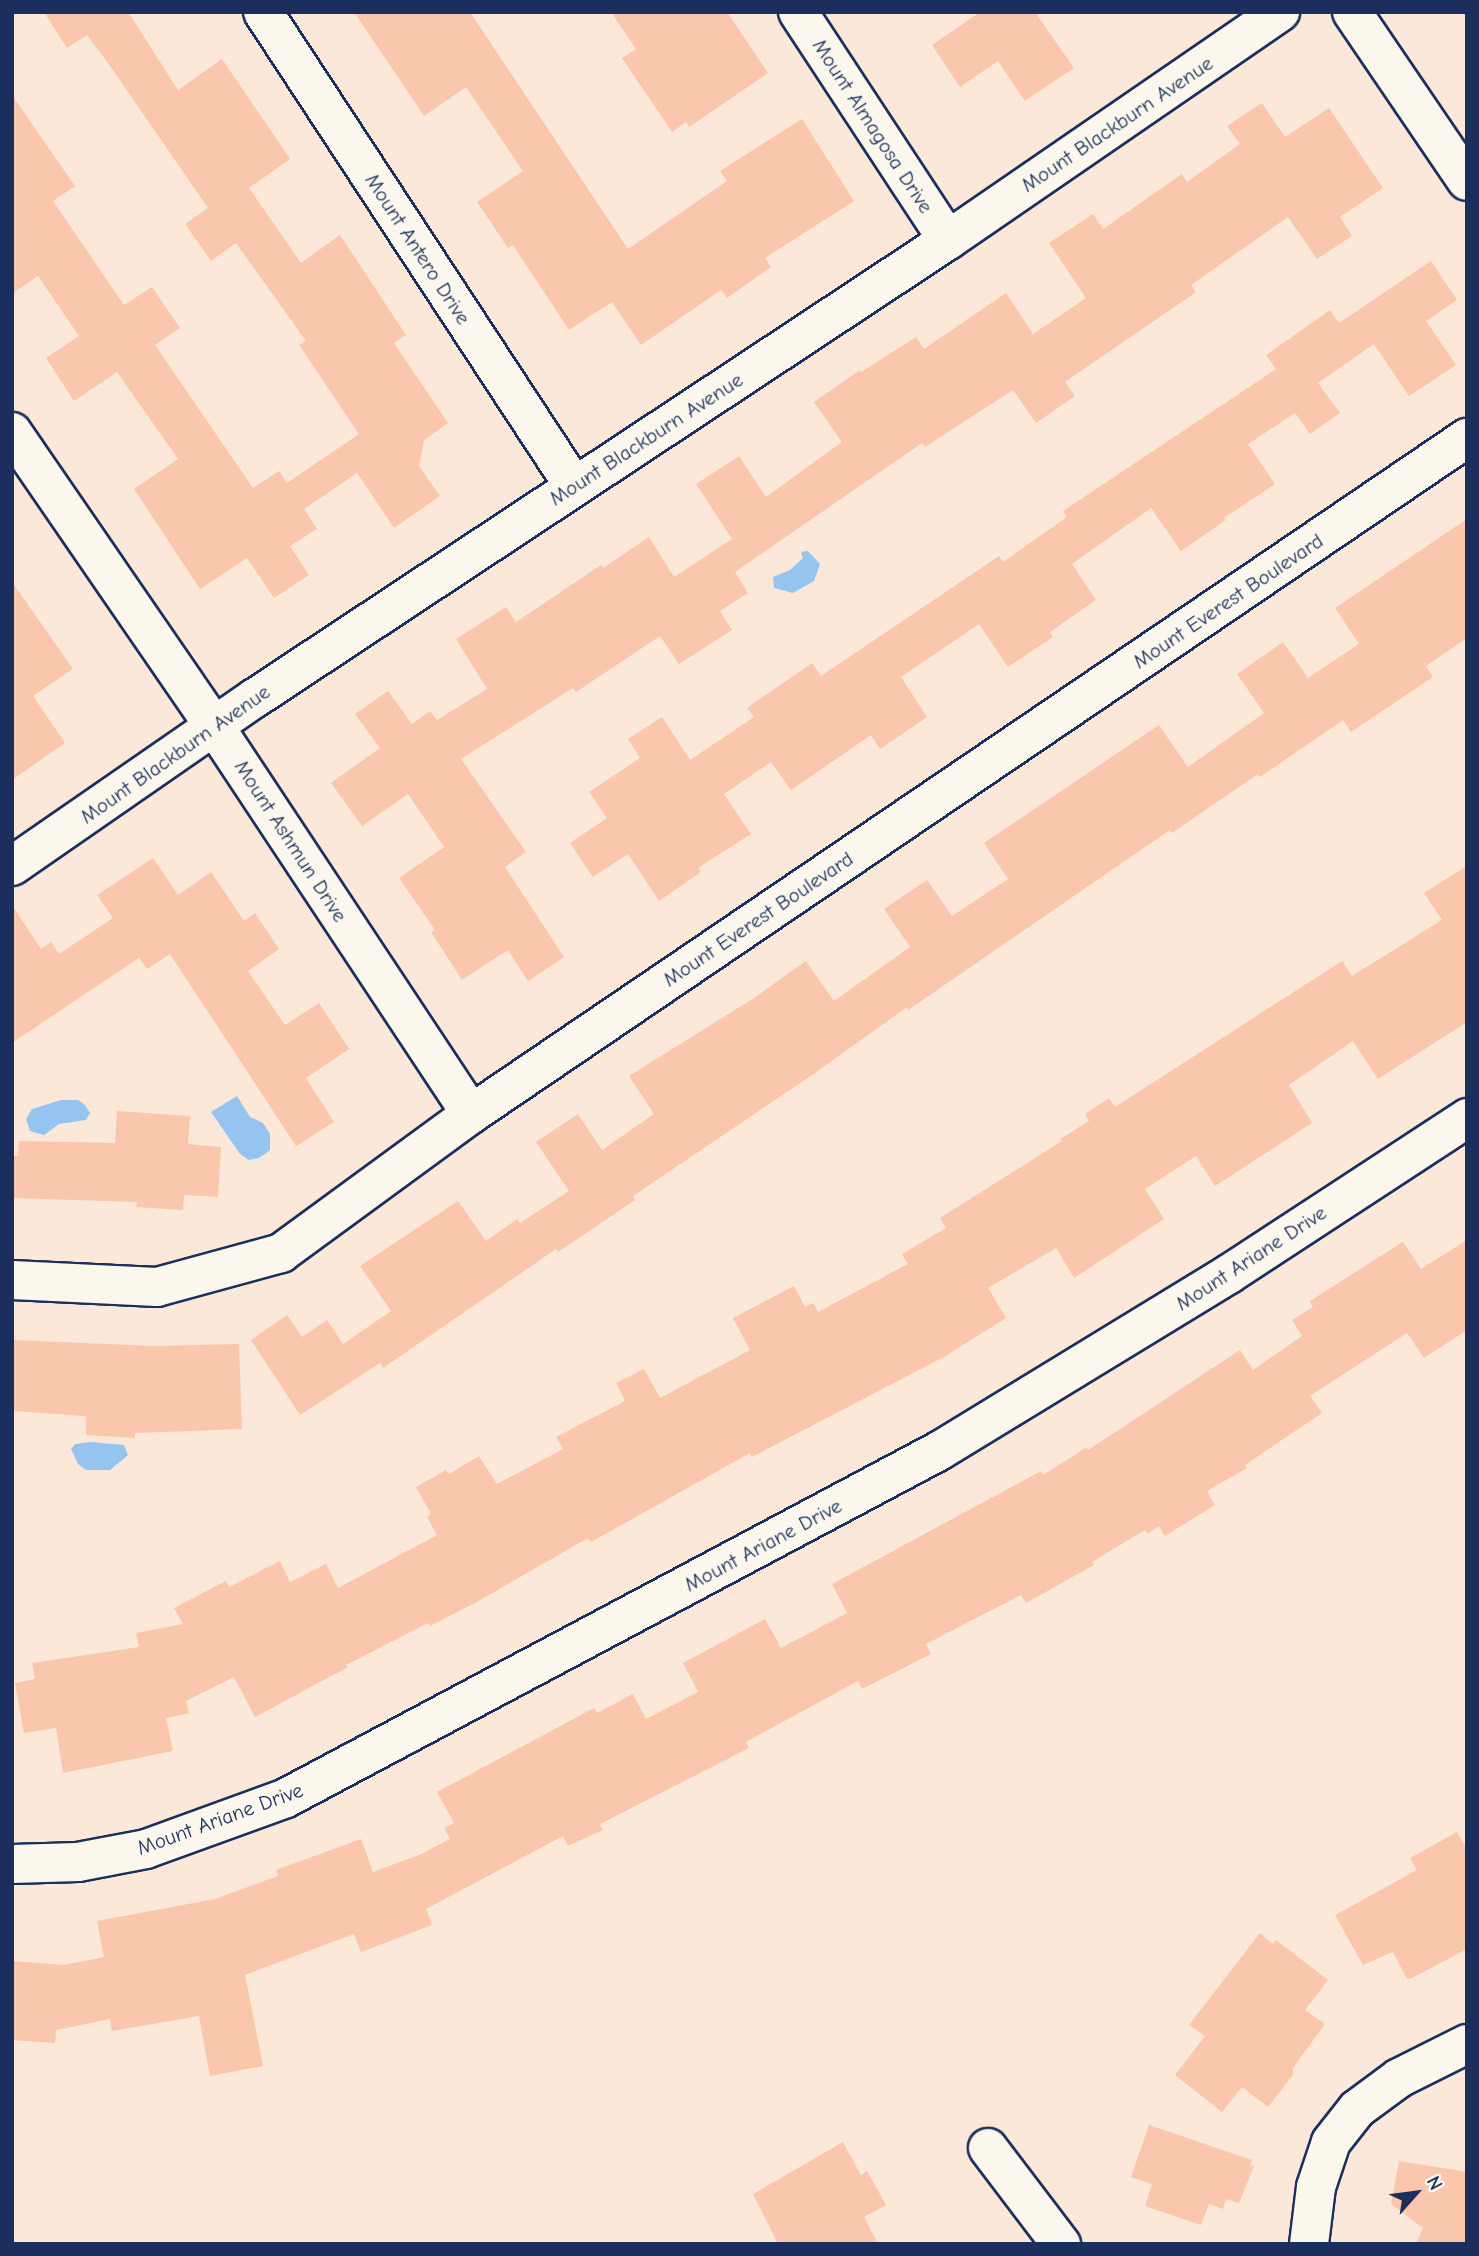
<!DOCTYPE html>
<html>
<head>
<meta charset="utf-8">
<style>
	body { margin:0 }
	#map { position:relative; width:1479px; height:2256px; overflow:hidden; background:#fbe8d9; font-family:"Comic Neue",sans-serif }
	div>[style] { position:absolute }
	.water>* { inset:0; background:#95c4f0 }
	.building>* { inset:0; background:#fac6ac }
	.roads { filter:drop-shadow(2px 0 #1b2f5e) drop-shadow(-2px 0 #1b2f5e) drop-shadow(0 2px #1b2f5e) drop-shadow(0 -2px #1b2f5e) }
	.minor>* { height:38px; margin:-19px; padding:0 19px; transform-origin:19px; border-radius:19px; background:#fbf7ec }
	span { translate:-50% -50%; white-space:nowrap; text-align:center; line-height:1.15; -webkit-text-stroke:5px #fbf7ec; paint-order:stroke }
	.street-label { font-size:21px; color:#1b2f5e }
	.frame { position:absolute; inset:0; border:14px solid #1b2f5e; pointer-events:none }
	.north { position:absolute; left:1381px; top:2158px; width:70px; height:70px; -webkit-text-stroke:5px #fbf7ec; paint-order:stroke; rotate:62deg; font-size:19px; font-weight:700; line-height:28px; text-align:center; color:#1b2f5e }
	.north::after { content:''; display:block; margin:auto; width:24px; height:32px; background:#1b2f5e; clip-path:polygon(50% 0,100% 100%,50% 72%,0 100%) }
</style>
</head>
<body>
<div id="map">
	<div class="water">
		<div style="clip-path:polygon(808px 551px,820px 564px,814px 581px,793px 593px,774px 588px,773px 577px,790px 570px,803px 558px,801px 552px)"></div>
		<div style="clip-path:polygon(237px 1096px,250px 1117px,263px 1123px,270px 1134px,270px 1150px,259px 1158px,249px 1160px,240px 1154px,211px 1112px)"></div>
		<div style="clip-path:polygon(61px 1100px,78px 1100px,85px 1105px,90px 1113px,86px 1120px,59px 1124px,44px 1135px,30px 1131px,26px 1119px,32px 1109px)"></div>
		<div style="clip-path:polygon(90px 1442px,124px 1445px,128px 1455px,110px 1470px,86px 1470px,78px 1464px,71px 1449px,75px 1444px)"></div>
	</div>
	<div class="building">
		<div style="clip-path:polygon(44px 12px,128px 12px,178px 90px,222px 59px,290px 159px,249px 188px,301px 263px,340px 235px,406px 335px,394px 343px,448px 423px,424px 440px,419px 466px,440px 496px,394px 528px,357px 473px,304px 509px,317px 529px,290px 546px,309px 575px,274px 598px,247px 558px,200px 589px,134px 489px,178px 459px,117px 372px,74px 401px,46px 358px,79px 336px,38px 276px,12px 294px,12px 95px,75px 186px,53px 201px,124px 305px,152px 287px,180px 328px,155px 345px,253px 488px,279px 471px,287px 483px,359px 434px,299px 345px,306px 341px,236px 243px,211px 261px,185px 224px,208px 208px,108px 63px,87px 35px,67px 48px)"></div>
		<div style="clip-path:polygon(354px 12px,470px 12px,628px 249px,727px 181px,720px 171px,802px 119px,854px 201px,765px 258px,771px 267px,727px 298px,721px 290px,641px 345px,612px 302px,569px 330px,513px 245px,508px 248px,477px 202px,523px 171px,466px 87px,424px 116px)"></div>
		<div style="clip-path:polygon(611px 12px,727px 12px,768px 73px,689px 127px,686px 122px,672px 132px,622px 58px,636px 49px)"></div>
		<div style="clip-path:polygon(980px 12px,1035px 12px,1074px 68px,1025px 101px,998px 61px,960px 87px,932px 45px)"></div>
		<div style="clip-path:polygon(1262px 103px,1285px 137px,1329px 108px,1383px 188px,1340px 217px,1352px 236px,1317px 259px,1288px 217px,1191px 285px,1196px 292px,1065px 382px,1075px 396px,1036px 423px,1013px 390px,925px 447px,922px 443px,735px 572px,748px 593px,720px 611px,732px 630px,679px 664px,660px 636px,576px 692px,573px 688px,461px 759px,526px 852px,505px 867px,564px 957px,528px 981px,508px 950px,462px 980px,431px 932px,435px 930px,399px 878px,444px 847px,408px 794px,362px 826px,331px 783px,380px 748px,355px 714px,388px 691px,412px 724px,430px 711px,437px 720px,487px 689px,456px 639px,506px 607px,516px 622px,601px 565px,603px 568px,649px 537px,674px 577px,732px 539px,696px 484px,739px 456px,766px 497px,842px 442px,814px 402px,860px 370px,861px 372px,916px 337px,924px 349px,1006px 293px,1033px 334px,1086px 298px,1049px 243px,1093px 214px,1103px 229px,1182px 174px,1187px 182px,1240px 144px,1227px 126px)"></div>
		<div style="clip-path:polygon(1431px 261px,1457px 300px,1426px 321px,1456px 365px,1409px 396px,1374px 344px,1318px 383px,1340px 413px,1310px 434px,1295px 413px,1248px 444px,1275px 484px,1224px 518px,1226px 520px,1181px 551px,1151px 508px,1072px 564px,1096px 600px,1050px 632px,1053px 637px,1008px 667px,979px 624px,901px 677px,927px 717px,880px 749px,871px 735px,791px 790px,771px 762px,724px 794px,751px 834px,698px 868px,701px 872px,659px 901px,628px 854px,593px 877px,570px 843px,607px 818px,589px 792px,640px 758px,628px 739px,662px 717px,690px 760px,754px 717px,747px 708px,812px 663px,821px 676px,999px 556px,1003px 562px,1067px 517px,1063px 511px,1276px 369px,1266px 355px,1330px 310px,1339px 323px)"></div>
		<div style="clip-path:polygon(1467px 519px,1467px 638px,1426px 666px,1433px 677px,1351px 732px,1343px 720px,1260px 777px,1258px 774px,1172px 833px,1170px 830px,908px 1010px,907px 1007px,815px 1073px,633px 1196px,635px 1200px,558px 1252px,556px 1249px,383px 1368px,380px 1363px,300px 1415px,251px 1340px,287px 1315px,302px 1337px,327px 1320px,343px 1344px,391px 1311px,360px 1266px,458px 1201px,486px 1241px,517px 1219px,520px 1223px,569px 1191px,536px 1142px,578px 1114px,602px 1150px,654px 1114px,629px 1076px,754px 998px,806px 961px,834px 1001px,910px 947px,884px 909px,927px 880px,952px 916px,1008px 879px,984px 843px,1159px 725px,1188px 767px,1264px 713px,1237px 674px,1283px 642px,1308px 678px,1359px 644px,1335px 608px)"></div>
		<div style="clip-path:polygon(12px 582px,73px 669px,33px 696px,65px 743px,12px 780px)"></div>
		<div style="clip-path:polygon(153px 858px,178px 895px,211px 872px,244px 921px,255px 913px,279px 949px,248px 971px,285px 1025px,319px 1003px,349px 1049px,306px 1078px,334px 1122px,296px 1146px,170px 954px,147px 969px,139px 958px,12px 1043px,12px 905px,41px 949px,51px 942px,59px 954px,113px 918px,97px 895px)"></div>
		<div style="clip-path:polygon(1467px 866px,1467px 1022px,1378px 1079px,1353px 1041px,1289px 1085px,1312px 1123px,1215px 1186px,1196px 1156px,1145px 1189px,1164px 1219px,1074px 1278px,1056px 1248px,988px 1288px,1006px 1318px,944px 1357px,752px 1457px,750px 1453px,591px 1542px,588px 1538px,475px 1603px,430px 1626px,428px 1623px,346px 1665px,348px 1667px,255px 1717px,234px 1677px,186px 1701px,189px 1713px,166px 1718px,173px 1751px,63px 1773px,56px 1728px,24px 1733px,15px 1683px,35px 1679px,32px 1663px,139px 1647px,136px 1633px,183px 1624px,174px 1608px,226px 1581px,229px 1587px,280px 1561px,290px 1582px,326px 1564px,338px 1588px,437px 1535px,427px 1517px,431px 1514px,416px 1487px,446px 1470px,449px 1474px,479px 1456px,497px 1484px,563px 1449px,556px 1437px,625px 1401px,616px 1383px,644px 1369px,660px 1398px,750px 1350px,733px 1318px,794px 1286px,805px 1307px,813px 1303px,818px 1312px,908px 1264px,902px 1254px,946px 1228px,940px 1218px,1062px 1141px,1060px 1139px,1089px 1121px,1085px 1114px,1109px 1098px,1115px 1107px,1342px 961px,1352px 976px,1442px 920px,1424px 893px)"></div>
		<div style="clip-path:polygon(117px 1111px,190px 1116px,188px 1144px,221px 1147px,218px 1197px,184px 1195px,183px 1210px,136px 1207px,137px 1202px,12px 1198px,12px 1156px,18px 1156px,19px 1141px,115px 1143px)"></div>
		<div style="clip-path:polygon(1467px 1240px,1467px 1330px,1424px 1358px,1407px 1333px,1310px 1396px,1322px 1413px,1245px 1465px,1247px 1468px,1207px 1491px,1215px 1505px,1165px 1536px,1159px 1526px,1148px 1534px,1145px 1530px,1092px 1562px,1094px 1565px,1026px 1603px,1021px 1595px,926px 1644px,931px 1654px,862px 1689px,858px 1681px,746px 1742px,749px 1748px,600px 1824px,603px 1830px,568px 1846px,563px 1836px,426px 1909px,432px 1925px,361px 1952px,354px 1934px,245px 1975px,263px 2066px,210px 2076px,199px 2016px,112px 2031px,110px 2019px,56px 2030px,55px 2043px,12px 2040px,12px 1961px,64px 1965px,104px 1957px,97px 1921px,215px 1899px,278px 1876px,276px 1870px,361px 1839px,373px 1872px,419px 1855px,450px 1839px,444px 1828px,454px 1823px,437px 1792px,594px 1708px,597px 1713px,633px 1694px,646px 1719px,698px 1692px,683px 1663px,765px 1619px,781px 1648px,847px 1613px,832px 1584px,1041px 1471px,1043px 1475px,1087px 1447px,1088px 1450px,1240px 1350px,1253px 1370px,1302px 1336px,1292px 1320px,1313px 1307px,1310px 1301px,1398px 1245px,1403px 1242px,1421px 1269px)"></div>
		<div style="clip-path:polygon(12px 1340px,154px 1346px,239px 1344px,242px 1429px,135px 1433px,135px 1438px,86px 1435px,86px 1416px,12px 1411px)"></div>
		<div style="clip-path:polygon(1457px 1832px,1467px 1850px,1467px 1949px,1412px 1978px,1407px 1979px,1393px 1952px,1363px 1965px,1335px 1915px,1417px 1870px,1410px 1858px)"></div>
		<div style="clip-path:polygon(1260px 1933px,1273px 1944px,1276px 1940px,1328px 1980px,1305px 2010px,1325px 2024px,1293px 2068px,1293px 2075px,1268px 2107px,1242px 2087px,1222px 2112px,1175px 2075px,1205px 2036px,1189px 2025px)"></div>
		<div style="clip-path:polygon(1149px 2125px,1252px 2160px,1250px 2165px,1254px 2166px,1239px 2203px,1226px 2199px,1223px 2209px,1209px 2204px,1201px 2225px,1145px 2206px,1152px 2184px,1131px 2177px)"></div>
		<div style="clip-path:polygon(843px 2142px,861px 2175px,867px 2171px,886px 2205px,864px 2217px,878px 2244px,778px 2244px,753px 2194px)"></div>
		<div style="clip-path:polygon(1399px 2161px,1467px 2172px,1467px 2244px,1416px 2244px,1423px 2228px,1391px 2204px)"></div>
	</div>
	<div class="roads">
		<div class="minor">
			<div style="left:263px;top:12px;width:567px;rotate:56.73deg"></div>
			<div style="left:798px;top:12px;width:273px;rotate:56.7deg"></div>
			<div style="left:1352px;top:12px;width:204px;rotate:55.8deg"></div>
			<div style="left:12px;top:432px;width:358px;rotate:55.5deg"></div>
			<div style="left:215px;top:727px;width:464px;rotate:56.5deg"></div>
			<div style="left:12px;top:866px;width:295px;rotate:-34.7deg"></div>
			<div style="left:255px;top:698px;width:831px;rotate:-33.46deg"></div>
			<div style="left:948px;top:240px;width:403px;rotate:-34.5deg"></div>
			<div style="left:12px;top:1280px;width:145px;rotate:2.8deg"></div>
			<div style="left:157px;top:1287px;width:129px;rotate:-15.3deg"></div>
			<div style="left:281px;top:1253px;width:235px;rotate:-36.2deg"></div>
			<div style="left:471px;top:1114px;width:1204px;rotate:-34.17deg"></div>
			<div style="left:12px;top:1864px;width:66px;rotate:-1.7deg"></div>
			<div style="left:78px;top:1862px;width:69px;rotate:-10.8deg"></div>
			<div style="left:146px;top:1849px;width:149px;rotate:-20deg"></div>
			<div style="left:286px;top:1798px;width:739px;rotate:-27.99deg"></div>
			<div style="left:939px;top:1451px;width:340px;rotate:-31.4deg"></div>
			<div style="left:1229px;top:1274px;width:285px;rotate:-33.2deg"></div>
			<div style="left:988px;top:2148px;width:121px;rotate:52.8deg"></div>
			<div style="left:1309px;top:2244px;width:57px;rotate:-83deg"></div>
			<div style="left:1316px;top:2187px;width:47px;rotate:-71.6deg"></div>
			<div style="left:1331px;top:2142px;width:42px;rotate:-51.8deg"></div>
			<div style="left:1357px;top:2109px;width:52px;rotate:-36.4deg"></div>
			<div style="left:1399px;top:2078px;width:76px;rotate:-26.6deg"></div>
		</div>
	</div>
	<div class="street-label">
		<span style="left:1117px;top:124px;rotate:-34deg">Mount Blackburn Avenue</span>
		<span style="left:873px;top:126px;rotate:57deg">Mount Almagosa Drive</span>
		<span style="left:418px;top:249px;rotate:57deg">Mount Antero Drive</span>
		<span style="left:646px;top:439px;rotate:-33deg">Mount Blackburn Avenue</span>
		<span style="left:1228px;top:601px;rotate:-34deg">Mount Everest Boulevard</span>
		<span style="left:175px;top:754px;rotate:-35deg">Mount Blackburn Avenue</span>
		<span style="left:291px;top:841px;rotate:57deg">Mount Ashmun Drive</span>
		<span style="left:758px;top:919px;rotate:-34deg">Mount Everest Boulevard</span>
		<span style="left:1251px;top:1258px;rotate:-33deg">Mount Ariane Drive</span>
		<span style="left:763px;top:1545px;rotate:-28deg">Mount Ariane Drive</span>
		<span style="left:220px;top:1819px;rotate:-20deg">Mount Ariane Drive</span>
	</div>
	<div class="frame"></div>
	<div class="north">N</div>
</div>
</body>
</html>
